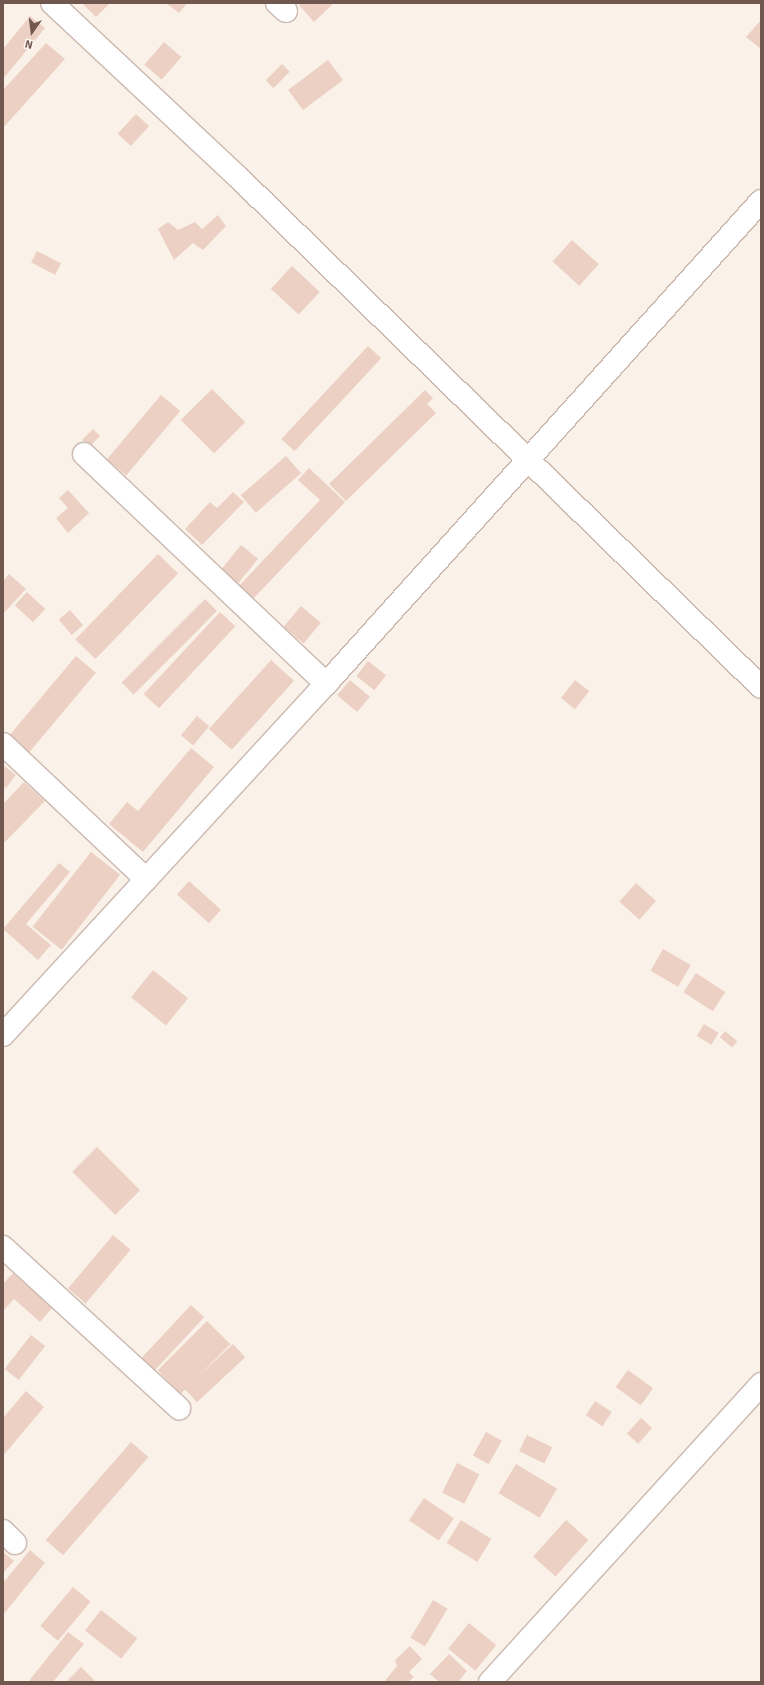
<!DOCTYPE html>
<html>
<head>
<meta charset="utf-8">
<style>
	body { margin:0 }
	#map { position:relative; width:764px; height:1685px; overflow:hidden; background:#faf2e9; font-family:Signika,sans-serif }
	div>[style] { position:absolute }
	.building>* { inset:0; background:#ecd0c3; transform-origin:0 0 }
	.roads { filter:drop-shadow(1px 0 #cbb9b0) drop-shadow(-1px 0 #cbb9b0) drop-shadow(0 1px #cbb9b0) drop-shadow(0 -1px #cbb9b0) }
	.minor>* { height:22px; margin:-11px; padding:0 11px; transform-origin:11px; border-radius:11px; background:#fff }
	span { translate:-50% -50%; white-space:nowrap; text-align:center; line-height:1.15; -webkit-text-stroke:3px #fdf6ef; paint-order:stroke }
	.frame { position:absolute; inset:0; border:4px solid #71584f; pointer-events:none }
	.north { position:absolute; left:12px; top:12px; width:40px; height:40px; -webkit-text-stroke:3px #fdf6ef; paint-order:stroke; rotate:194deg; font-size:11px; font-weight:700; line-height:16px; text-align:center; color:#71584f }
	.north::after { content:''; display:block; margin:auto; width:14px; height:18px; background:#71584f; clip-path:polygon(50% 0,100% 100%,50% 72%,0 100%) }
</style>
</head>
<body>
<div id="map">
	<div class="building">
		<div style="clip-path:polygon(82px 3px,110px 3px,96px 17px)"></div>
		<div style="clip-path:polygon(166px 3px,187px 3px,179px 13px)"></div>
		<div style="clip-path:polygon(302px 3px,334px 3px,314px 22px,299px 5px)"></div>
		<div style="clip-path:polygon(30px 16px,45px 28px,3px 79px,3px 49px)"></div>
		<div style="clip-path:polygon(761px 20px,761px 49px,746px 37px)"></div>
		<div style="left:164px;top:42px;width:23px;height:30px;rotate:41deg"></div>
		<div style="clip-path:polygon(46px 43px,65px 59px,3px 128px,3px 90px)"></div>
		<div style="left:328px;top:60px;width:25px;height:50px;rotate:53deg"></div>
		<div style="left:282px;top:64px;width:11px;height:23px;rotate:45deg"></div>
		<div style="left:136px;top:114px;width:18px;height:27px;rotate:43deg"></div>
		<div style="clip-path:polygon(218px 215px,226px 226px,203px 250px,193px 243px,174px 260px,158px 229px,168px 222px,178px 230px,195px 222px,202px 229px)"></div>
		<div style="left:572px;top:240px;width:36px;height:29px;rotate:42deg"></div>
		<div style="left:37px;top:251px;width:27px;height:13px;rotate:27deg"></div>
		<div style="left:292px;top:266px;width:38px;height:31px;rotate:43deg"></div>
		<div style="left:368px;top:346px;width:18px;height:127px;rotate:43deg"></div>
		<div style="left:212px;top:389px;width:47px;height:44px;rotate:45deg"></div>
		<div style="clip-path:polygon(425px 390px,433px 398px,427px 404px,436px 413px,346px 501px,329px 484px)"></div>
		<div style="left:161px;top:395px;width:25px;height:84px;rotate:40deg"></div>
		<div style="left:93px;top:429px;width:10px;height:15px;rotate:45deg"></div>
		<div style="left:286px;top:456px;width:23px;height:60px;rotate:49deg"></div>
		<div style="clip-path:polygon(309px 468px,345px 502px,252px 600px,238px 587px,320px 500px,298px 480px)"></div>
		<div style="clip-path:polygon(68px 490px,89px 513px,68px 533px,56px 518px,68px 508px,59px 498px)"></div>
		<div style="clip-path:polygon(233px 492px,244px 502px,202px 545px,185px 529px,210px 502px,217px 508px)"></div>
		<div style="left:241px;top:545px;width:22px;height:35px;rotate:39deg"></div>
		<div style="left:158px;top:554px;width:28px;height:119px;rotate:44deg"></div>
		<div style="clip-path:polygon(9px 574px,26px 589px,3px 614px,3px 581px)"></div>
		<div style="left:27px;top:592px;width:25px;height:18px;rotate:43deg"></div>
		<div style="left:205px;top:599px;width:17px;height:118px;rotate:45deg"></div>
		<div style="left:301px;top:606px;width:26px;height:27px;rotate:40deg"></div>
		<div style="left:70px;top:610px;width:20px;height:15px;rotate:49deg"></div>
		<div style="left:220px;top:612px;width:21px;height:112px;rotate:43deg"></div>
		<div style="left:76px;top:656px;width:26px;height:105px;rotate:40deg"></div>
		<div style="left:271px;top:660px;width:31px;height:93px;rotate:42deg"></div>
		<div style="left:368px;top:661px;width:23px;height:19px;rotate:38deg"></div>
		<div style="left:350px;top:680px;width:26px;height:20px;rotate:40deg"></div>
		<div style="left:575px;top:680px;width:18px;height:23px;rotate:38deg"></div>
		<div style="left:197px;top:716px;width:16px;height:25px;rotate:40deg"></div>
		<div style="clip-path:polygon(191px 748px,214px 767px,143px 852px,109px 824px,127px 802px,138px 811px)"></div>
		<div style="clip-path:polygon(3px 765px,16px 775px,6px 788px,3px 786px)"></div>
		<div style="clip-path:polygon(24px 782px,45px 801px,3px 844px,3px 804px)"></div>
		<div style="left:91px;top:852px;width:37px;height:95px;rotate:38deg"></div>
		<div style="clip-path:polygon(59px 863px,70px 872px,26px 924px,51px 945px,38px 960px,3px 929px)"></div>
		<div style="left:189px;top:881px;width:43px;height:18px;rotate:42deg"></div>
		<div style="left:636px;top:883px;width:27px;height:25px;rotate:42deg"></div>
		<div style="left:663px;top:949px;width:32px;height:25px;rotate:30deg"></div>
		<div style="left:153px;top:970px;width:45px;height:35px;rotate:39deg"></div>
		<div style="left:696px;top:973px;width:35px;height:23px;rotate:33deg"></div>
		<div style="left:704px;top:1024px;width:17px;height:14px;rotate:31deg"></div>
		<div style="left:725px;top:1031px;width:16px;height:8px;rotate:40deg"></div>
		<div style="left:97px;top:1147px;width:61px;height:35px;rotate:45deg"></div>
		<div style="left:113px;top:1235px;width:23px;height:70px;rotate:40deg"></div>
		<div style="clip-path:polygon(13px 1273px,52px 1308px,40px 1322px,14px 1299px,3px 1311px,3px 1284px)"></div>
		<div style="left:191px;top:1305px;width:18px;height:74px;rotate:43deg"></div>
		<div style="left:207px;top:1321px;width:33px;height:70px;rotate:45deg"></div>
		<div style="left:31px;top:1335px;width:18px;height:43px;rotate:38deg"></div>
		<div style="left:233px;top:1344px;width:18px;height:66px;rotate:47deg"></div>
		<div style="left:628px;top:1370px;width:31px;height:21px;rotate:36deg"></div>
		<div style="clip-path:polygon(26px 1391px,44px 1407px,3px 1456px,3px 1418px)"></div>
		<div style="left:595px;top:1401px;width:20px;height:17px;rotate:33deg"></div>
		<div style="left:641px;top:1418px;width:15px;height:21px;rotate:42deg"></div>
		<div style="left:486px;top:1432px;width:18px;height:27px;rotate:29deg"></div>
		<div style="left:527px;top:1435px;width:28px;height:18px;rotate:26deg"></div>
		<div style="left:131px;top:1442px;width:23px;height:130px;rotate:41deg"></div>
		<div style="left:457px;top:1463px;width:25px;height:33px;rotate:27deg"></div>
		<div style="left:516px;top:1464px;width:48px;height:34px;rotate:31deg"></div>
		<div style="left:424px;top:1498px;width:36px;height:27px;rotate:34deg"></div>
		<div style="left:461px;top:1520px;width:36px;height:27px;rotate:32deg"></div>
		<div style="left:566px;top:1520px;width:30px;height:49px;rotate:42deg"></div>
		<div style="clip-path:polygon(30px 1550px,45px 1563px,3px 1615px,3px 1583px)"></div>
		<div style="clip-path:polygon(3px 1552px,14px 1561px,3px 1573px)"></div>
		<div style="left:73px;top:1587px;width:23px;height:51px;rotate:40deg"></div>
		<div style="left:433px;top:1600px;width:17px;height:44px;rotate:31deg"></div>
		<div style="left:101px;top:1610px;width:46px;height:26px;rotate:38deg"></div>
		<div style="left:469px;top:1623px;width:35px;height:33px;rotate:39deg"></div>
		<div style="clip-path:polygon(68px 1632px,84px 1644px,53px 1682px,28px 1682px)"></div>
		<div style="clip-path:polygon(410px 1646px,422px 1659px,409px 1672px,414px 1677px,408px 1682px,384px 1682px,397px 1666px,395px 1660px)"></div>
		<div style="clip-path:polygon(449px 1654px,467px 1671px,458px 1682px,439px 1682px,430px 1674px)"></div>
		<div style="clip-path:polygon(81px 1667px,96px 1682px,66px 1682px)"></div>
	</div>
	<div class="roads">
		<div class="minor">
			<div style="left:52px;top:3px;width:255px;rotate:43.1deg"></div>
			<div style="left:238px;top:177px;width:730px;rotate:44.28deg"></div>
			<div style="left:277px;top:3px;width:12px;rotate:42deg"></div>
			<div style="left:84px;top:454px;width:334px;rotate:43.5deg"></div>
			<div style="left:3px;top:744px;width:197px;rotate:43.4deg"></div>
			<div style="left:3px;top:1035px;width:477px;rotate:-47.4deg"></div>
			<div style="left:326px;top:684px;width:650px;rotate:-47.99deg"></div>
			<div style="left:3px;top:1247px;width:239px;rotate:42.5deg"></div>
			<div style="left:3px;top:1531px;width:17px;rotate:45deg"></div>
			<div style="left:490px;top:1682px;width:403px;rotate:-47.7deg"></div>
		</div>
	</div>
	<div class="frame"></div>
	<div class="north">N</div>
</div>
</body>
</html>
